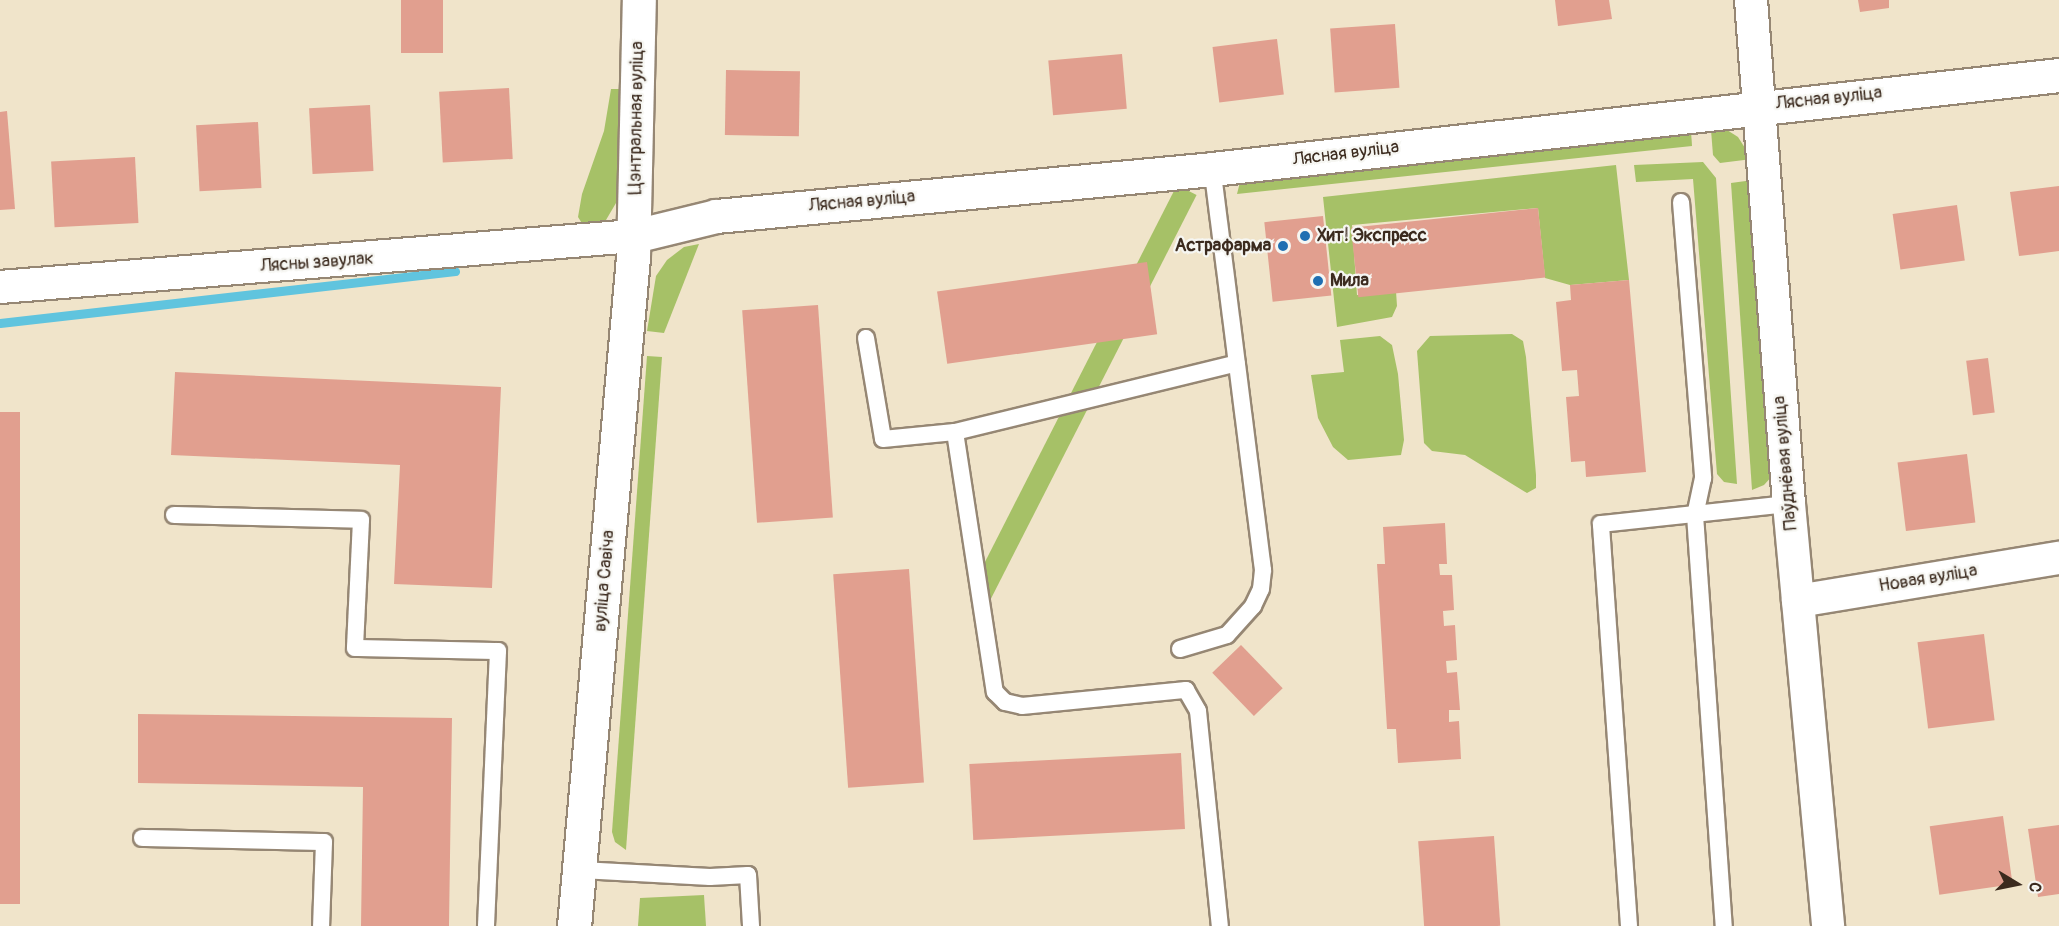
<!DOCTYPE html>
<html>
<head>
<meta charset="utf-8">
<style>
	body { margin:0 }
	#map { position:relative; width:2059px; height:926px; overflow:hidden; background:#f0e4ca; font-family:Pangolin,sans-serif }
	div>[style] { position:absolute }
	.green>* { inset:0; background:#a6c167; transform-origin:0 0 }
	.stream>* { height:9px; margin:-4.5px; padding:0 4.5px; transform-origin:4.5px; border-radius:4.5px; background:#60c4de }
	.building>* { inset:0; background:#e19f8f; transform-origin:0 0 }
	.roads { filter:drop-shadow(2px 0 #968774) drop-shadow(-2px 0 #968774) drop-shadow(0 2px #968774) drop-shadow(0 -2px #968774) }
	.service>* { height:16px; margin:-8px; padding:0 8px; transform-origin:8px; border-radius:8px; background:#fff }
	.minor>* { height:32px; margin:-16px; padding:0 16px; transform-origin:16px; border-radius:16px; background:#fff }
	.tertiary>* { height:33px; margin:-16.5px; padding:0 16.5px; transform-origin:16.5px; border-radius:16.5px; background:#fff }
	.dots>* { width:16px; height:16px; translate:-50% -50%; box-sizing:border-box; border:3px solid #f6f6f2; border-radius:50% }
	span { translate:-50% -50%; white-space:nowrap; text-align:center; line-height:1.15; -webkit-text-stroke:4.5px #f6f6f2; paint-order:stroke }
	.street-label { font-size:18px; color:#3b2a1e }
	.poi-label { font-size:18px; color:#3b2a1e; font-weight:700 }
	.left { translate:0 -50%; text-align:left }
	.right { translate:-100% -50%; text-align:right }
	.north { position:absolute; left:1987px; top:854px; width:60px; height:60px; -webkit-text-stroke:4px #f6f6f2; paint-order:stroke; rotate:100deg; font-size:16px; font-weight:700; line-height:24px; text-align:center; color:#3b2a1e }
	.north::after { content:''; display:block; margin:auto; width:21px; height:27px; background:#3b2a1e; clip-path:polygon(50% 0,100% 100%,50% 72%,0 100%) }
</style>
</head>
<body>
<div id="map">
	<div class="green">
		<div style="clip-path:polygon(611px 89px,623px 89px,621px 179px,616px 203px,606px 220px,583px 225px,578px 217px,582px 194px,604px 131px)"></div>
		<div style="clip-path:polygon(1711px 130px,1727px 130px,1738px 137px,1752px 159px,1720px 163px,1713px 155px)"></div>
		<div style="clip-path:polygon(1691px 131px,1692px 146px,1237px 194px,1240px 182px,1253px 178px)"></div>
		<div style="clip-path:polygon(1703px 162px,1716px 178px,1737px 484px,1724px 482px,1717px 474px,1693px 179px,1636px 182px,1634px 165px)"></div>
		<div style="clip-path:polygon(1616px 165px,1629px 280px,1570px 285px,1545px 278px,1538px 208px,1352px 225px,1357px 295px,1396px 291px,1397px 306px,1392px 317px,1337px 327px,1323px 197px)"></div>
		<div style="clip-path:polygon(1753px 180px,1773px 475px,1764px 485px,1752px 490px,1731px 183px)"></div>
		<div style="left:1177px;top:185px;width:22px;height:455px;rotate:27deg"></div>
		<div style="clip-path:polygon(699px 244px,664px 333px,647px 331px,656px 276px,667px 260px,684px 247px)"></div>
		<div style="clip-path:polygon(1512px 334px,1523px 341px,1526px 357px,1536px 475px,1536px 488px,1527px 493px,1465px 455px,1432px 451px,1424px 443px,1417px 351px,1430px 336px)"></div>
		<div style="clip-path:polygon(1380px 336px,1392px 345px,1398px 374px,1404px 440px,1401px 455px,1348px 460px,1333px 447px,1318px 418px,1311px 375px,1344px 372px,1340px 340px)"></div>
		<div style="clip-path:polygon(647px 356px,662px 357px,626px 850px,615px 842px,612px 832px)"></div>
		<div style="clip-path:polygon(704px 895px,706px 926px,638px 926px,640px 898px)"></div>
	</div>
	<div class="stream">
		<div style="left:0;top:323px;width:458px;rotate:-6.5deg"></div>
	</div>
	<div class="building">
		<div style="left:401px;top:0;width:42px;height:53px"></div>
		<div style="clip-path:polygon(1555px 0,1609px 0,1612px 19px,1558px 26px)"></div>
		<div style="clip-path:polygon(1858px 0,1889px 0,1889px 8px,1860px 12px)"></div>
		<div style="left:1395px;top:24px;width:64px;height:65px;rotate:86deg"></div>
		<div style="left:1277px;top:39px;width:56px;height:65px;rotate:83deg"></div>
		<div style="left:1122px;top:54px;width:55px;height:74px;rotate:85deg"></div>
		<div style="left:726px;top:70px;width:74px;height:65px;rotate:1deg"></div>
		<div style="left:509px;top:88px;width:71px;height:70px;rotate:87deg"></div>
		<div style="left:370px;top:105px;width:66px;height:61px;rotate:87deg"></div>
		<div style="clip-path:polygon(7px 111px,15px 209px,0 210px,0 112px)"></div>
		<div style="left:258px;top:122px;width:66px;height:62px;rotate:87deg"></div>
		<div style="left:135px;top:157px;width:66px;height:84px;rotate:87deg"></div>
		<div style="clip-path:polygon(2059px 186px,2059px 251px,2019px 256px,2010px 192px)"></div>
		<div style="left:1957px;top:205px;width:56px;height:65px;rotate:82deg"></div>
		<div style="left:1538px;top:208px;width:70px;height:188px;rotate:84deg"></div>
		<div style="left:1323px;top:216px;width:80px;height:59px;rotate:84deg"></div>
		<div style="left:1147px;top:262px;width:73px;height:212px;rotate:82deg"></div>
		<div style="clip-path:polygon(1629px 280px,1646px 472px,1586px 477px,1585px 461px,1571px 462px,1566px 397px,1579px 396px,1577px 370px,1562px 371px,1556px 302px,1571px 300px,1570px 285px)"></div>
		<div style="left:818px;top:305px;width:213px;height:76px;rotate:86deg"></div>
		<div style="left:1988px;top:358px;width:55px;height:22px;rotate:83deg"></div>
		<div style="clip-path:polygon(175px 372px,501px 387px,492px 588px,394px 584px,400px 465px,171px 455px)"></div>
		<div style="left:0;top:412px;width:20px;height:492px"></div>
		<div style="left:1967px;top:454px;width:69px;height:70px;rotate:83deg"></div>
		<div style="clip-path:polygon(1445px 523px,1447px 564px,1439px 564px,1440px 575px,1452px 575px,1454px 610px,1443px 611px,1444px 626px,1455px 625px,1457px 660px,1446px 661px,1447px 673px,1457px 672px,1460px 710px,1449px 710px,1449px 722px,1459px 721px,1461px 759px,1398px 763px,1396px 729px,1387px 729px,1377px 564px,1385px 564px,1383px 527px)"></div>
		<div style="left:909px;top:569px;width:214px;height:76px;rotate:86deg"></div>
		<div style="left:1984px;top:634px;width:87px;height:67px;rotate:83deg"></div>
		<div style="left:1241px;top:645px;width:60px;height:40px;rotate:46deg"></div>
		<div style="clip-path:polygon(138px 714px,452px 718px,449px 926px,361px 926px,363px 787px,138px 783px)"></div>
		<div style="left:1181px;top:753px;width:76px;height:212px;rotate:87deg"></div>
		<div style="left:2003px;top:816px;width:69px;height:74px;rotate:82deg"></div>
		<div style="clip-path:polygon(2059px 825px,2059px 894px,2038px 897px,2028px 829px)"></div>
		<div style="left:1494px;top:836px;width:90px;height:76px;rotate:86deg"></div>
	</div>
	<div class="roads">
		<div class="service">
			<div style="left:1681px;top:202px;width:277px;rotate:85.4deg"></div>
			<div style="left:1703px;top:478px;width:38px;rotate:102deg"></div>
			<div style="left:1695px;top:515px;width:412px;rotate:86deg"></div>
			<div style="left:866px;top:338px;width:102px;rotate:80.4deg"></div>
			<div style="left:883px;top:439px;width:72px;rotate:-5.6deg"></div>
			<div style="left:955px;top:432px;width:290px;rotate:-13.7deg"></div>
			<div style="left:955px;top:432px;width:263px;rotate:81.3deg"></div>
			<div style="left:995px;top:692px;width:14px;rotate:45deg"></div>
			<div style="left:1005px;top:702px;width:17px;rotate:13deg"></div>
			<div style="left:1022px;top:706px;width:165px;rotate:-5.6deg"></div>
			<div style="left:1186px;top:690px;width:24px;rotate:60deg"></div>
			<div style="left:1198px;top:711px;width:216px;rotate:84.2deg"></div>
			<div style="left:174px;top:515px;width:187px;rotate:1.5deg"></div>
			<div style="left:361px;top:520px;width:128px;rotate:92.7deg"></div>
			<div style="left:355px;top:648px;width:143px;rotate:1.2deg"></div>
			<div style="left:498px;top:651px;width:275px;rotate:92.5deg"></div>
			<div style="left:1180px;top:649px;width:49px;rotate:-16.6deg"></div>
			<div style="left:1227px;top:635px;width:39px;rotate:-48deg"></div>
			<div style="left:1253px;top:606px;width:19px;rotate:-65deg"></div>
			<div style="left:1261px;top:589px;width:19px;rotate:-84deg"></div>
			<div style="left:1263px;top:570px;width:404px;rotate:-97.2deg"></div>
			<div style="left:142px;top:838px;width:182px;rotate:1.3deg"></div>
			<div style="left:324px;top:842px;width:84px;rotate:92deg"></div>
			<div style="left:581px;top:870px;width:129px;rotate:3.1deg"></div>
			<div style="left:710px;top:877px;width:38px;rotate:-3deg"></div>
			<div style="left:748px;top:875px;width:51px;rotate:86.6deg"></div>
			<div style="left:1629px;top:926px;width:403px;rotate:-94deg"></div>
			<div style="left:1601px;top:524px;width:189px;rotate:-6.1deg"></div>
		</div>
		<div class="minor">
			<div style="left:1751px;top:0;width:505px;rotate:85.69deg"></div>
			<div style="left:1789px;top:504px;width:424px;rotate:84.7deg"></div>
			<div style="left:0;top:287px;width:636px;rotate:-4.6deg"></div>
			<div style="left:1798px;top:601px;width:265px;rotate:-9.4deg"></div>
		</div>
		<div class="tertiary">
			<div style="left:634px;top:236px;width:84px;rotate:-13.7deg"></div>
			<div style="left:716px;top:216px;width:498px;rotate:-5.4deg"></div>
			<div style="left:1212px;top:169px;width:852px;rotate:-6.33deg"></div>
			<div style="left:574px;top:926px;width:672px;rotate:-84.96deg"></div>
			<div style="left:633px;top:257px;width:257px;rotate:-88.7deg"></div>
		</div>
	</div>
	<div class="dots">
		<div style="left:1305px;top:236px;background:#1f6fb2"></div>
		<div style="left:1283px;top:246px;background:#1f6fb2"></div>
		<div style="left:1318px;top:281px;background:#1f6fb2"></div>
	</div>
	<div class="street-label">
		<span style="left:1829px;top:99px;rotate:-6deg">Лясная вуліца</span>
		<span style="left:637px;top:118px;rotate:-89deg">Цэнтральная вуліца</span>
		<span style="left:1346px;top:154px;rotate:-7deg">Лясная вуліца</span>
		<span style="left:862px;top:202px;rotate:-5deg">Лясная вуліца</span>
		<span style="left:317px;top:263px;rotate:-4deg">Лясны завулак</span>
		<span style="left:1786px;top:463px;rotate:-95deg">Паўднёвая вуліца</span>
		<span style="left:1928px;top:579px;rotate:-9deg">Новая вуліца</span>
		<span style="left:605px;top:581px;rotate:-85deg">вуліца Савіча</span>
	</div>
	<div class="poi-label">
		<span class="left" style="left:1317px;top:236px">Хит! Экспресс</span>
		<span class="right" style="left:1271px;top:246px">Астрафарма</span>
		<span class="left" style="left:1330px;top:281px">Мила</span>
	</div>
	<div class="north">С</div>
</div>
</body>
</html>
